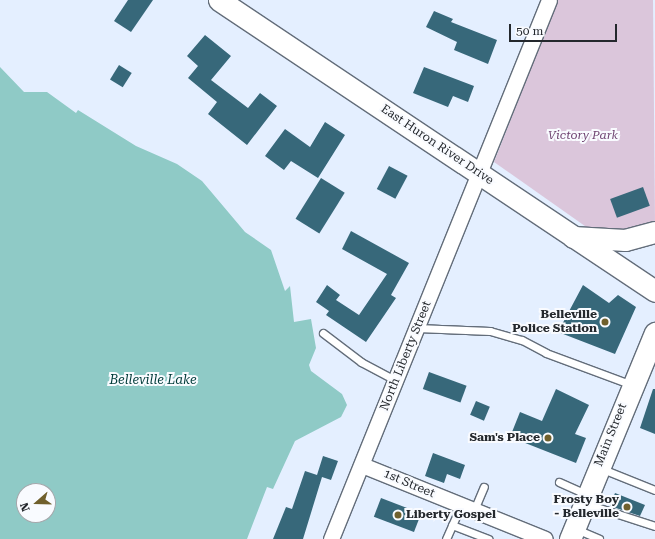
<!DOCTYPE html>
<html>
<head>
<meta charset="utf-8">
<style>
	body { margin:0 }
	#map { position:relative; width:655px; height:539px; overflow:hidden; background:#e4efff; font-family:"Roboto Serif",serif }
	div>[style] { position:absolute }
	.green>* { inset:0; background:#dbc6db }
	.water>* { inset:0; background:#8fcac6 }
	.building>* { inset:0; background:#37687a; transform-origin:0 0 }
	.roads { filter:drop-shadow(1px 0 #636d7a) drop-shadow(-1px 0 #636d7a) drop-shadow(0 1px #636d7a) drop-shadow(0 -1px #636d7a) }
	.lane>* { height:7px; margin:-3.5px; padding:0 3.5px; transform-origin:3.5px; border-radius:3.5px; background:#fff }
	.street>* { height:15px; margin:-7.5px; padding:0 7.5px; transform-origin:7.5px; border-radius:7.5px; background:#fff }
	.secondary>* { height:21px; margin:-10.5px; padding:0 10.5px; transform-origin:10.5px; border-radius:10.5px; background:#fff }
	.dots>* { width:11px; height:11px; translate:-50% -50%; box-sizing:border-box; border:2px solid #f9fbff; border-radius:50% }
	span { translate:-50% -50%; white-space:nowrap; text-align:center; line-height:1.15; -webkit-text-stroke:4px #f9fbff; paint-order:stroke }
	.park-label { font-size:12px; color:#704472; font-style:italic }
	.street-label { font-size:12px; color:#24282d }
	.poi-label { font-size:12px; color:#24282d; font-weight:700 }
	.right { translate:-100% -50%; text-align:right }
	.left { translate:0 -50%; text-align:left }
	.water-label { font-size:13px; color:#003b39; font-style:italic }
	.north { position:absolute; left:16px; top:483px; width:40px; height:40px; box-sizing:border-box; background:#f9fbff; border:1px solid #a4a7ab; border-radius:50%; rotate:250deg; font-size:11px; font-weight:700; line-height:16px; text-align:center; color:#24282d }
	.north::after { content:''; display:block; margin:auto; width:14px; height:18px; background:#70602d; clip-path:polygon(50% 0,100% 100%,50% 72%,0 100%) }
	.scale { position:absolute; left:509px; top:24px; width:108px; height:18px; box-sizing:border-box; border:2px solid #24282d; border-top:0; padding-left:5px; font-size:12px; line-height:14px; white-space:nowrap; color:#24282d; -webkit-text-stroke:3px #f9fbff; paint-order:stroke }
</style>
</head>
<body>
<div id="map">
	<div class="green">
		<div style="clip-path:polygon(558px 0,653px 0,655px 224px,623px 233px,592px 231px,494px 162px)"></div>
	</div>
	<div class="water">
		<div style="clip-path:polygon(evenodd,0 67px,24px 92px,47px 92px,76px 113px,78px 110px,136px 146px,177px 164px,202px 181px,245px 232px,271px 250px,285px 291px,290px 286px,294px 322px,311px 319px,316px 348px,309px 365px,311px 371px,342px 394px,347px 405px,341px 417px,295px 441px,273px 489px,267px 487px,247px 539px,0 539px,0 67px,24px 491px,48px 491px,48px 515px,24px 515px,24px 491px)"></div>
	</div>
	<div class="building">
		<div style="clip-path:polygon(128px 0,153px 0,131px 32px,114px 21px)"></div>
		<div style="clip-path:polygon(434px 11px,453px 19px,451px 22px,497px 40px,488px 64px,454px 50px,457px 42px,426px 27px)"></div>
		<div style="clip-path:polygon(205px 35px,231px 56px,211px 80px,248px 108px,260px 93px,277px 106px,247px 145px,208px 114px,217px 102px,188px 78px,198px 66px,187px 56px)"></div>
		<div style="left:119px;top:65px;width:15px;height:17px;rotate:32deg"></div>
		<div style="clip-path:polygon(424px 67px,474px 86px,468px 102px,453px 96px,448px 107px,413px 93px)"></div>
		<div style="clip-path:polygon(325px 122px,345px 135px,318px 178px,291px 161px,284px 170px,265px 156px,285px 129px,310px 147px)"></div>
		<div style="left:389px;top:166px;width:21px;height:26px;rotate:28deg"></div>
		<div style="left:321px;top:178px;width:28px;height:48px;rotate:32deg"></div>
		<div style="left:643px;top:187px;width:20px;height:35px;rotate:70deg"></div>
		<div style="clip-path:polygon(351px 231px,409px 263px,391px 295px,396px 298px,366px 342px,326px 315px,329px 311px,316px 302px,327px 285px,340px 295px,336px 300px,359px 315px,387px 274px,342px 249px)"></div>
		<div style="clip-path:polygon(583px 285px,609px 303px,618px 295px,636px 307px,615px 354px,558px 332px)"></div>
		<div style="left:429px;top:372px;width:40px;height:18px;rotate:20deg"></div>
		<div style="clip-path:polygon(556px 389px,589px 405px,575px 434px,586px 438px,576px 463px,510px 437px,520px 412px,542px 421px)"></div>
		<div style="clip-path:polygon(653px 389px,655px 389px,655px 434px,640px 428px)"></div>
		<div style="left:476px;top:401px;width:15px;height:15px;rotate:23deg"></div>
		<div style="clip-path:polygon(433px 453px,465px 465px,460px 479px,447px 474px,444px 483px,425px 476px)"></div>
		<div style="clip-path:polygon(323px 456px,338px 461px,331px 480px,322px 477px,303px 539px,273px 539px,286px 507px,292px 509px,305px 471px,317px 475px)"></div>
		<div style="clip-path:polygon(615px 493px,645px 505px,640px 516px,610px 506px)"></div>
		<div style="left:381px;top:498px;width:43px;height:20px;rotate:21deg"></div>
	</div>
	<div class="roads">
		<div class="lane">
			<div style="left:417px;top:328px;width:73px;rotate:2.4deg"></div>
			<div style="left:490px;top:331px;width:33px;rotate:16deg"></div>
			<div style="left:522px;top:340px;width:27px;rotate:28deg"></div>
			<div style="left:546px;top:353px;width:92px;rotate:20.4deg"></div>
			<div style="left:323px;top:333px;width:48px;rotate:37.3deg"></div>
			<div style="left:361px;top:362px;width:40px;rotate:28deg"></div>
			<div style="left:600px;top:468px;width:59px;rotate:21.8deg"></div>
			<div style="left:559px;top:482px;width:30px;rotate:24deg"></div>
			<div style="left:587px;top:504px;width:71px;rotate:17.9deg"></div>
			<div style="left:474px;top:510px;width:25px;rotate:-67deg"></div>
			<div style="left:452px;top:525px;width:39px;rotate:21deg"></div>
			<div style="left:576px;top:529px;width:25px;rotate:23deg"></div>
			<div style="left:446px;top:539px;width:37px;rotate:-66deg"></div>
		</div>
		<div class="street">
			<div style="left:362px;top:465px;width:197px;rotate:22deg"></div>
			<div style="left:331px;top:539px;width:581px;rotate:-67.98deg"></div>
		</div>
		<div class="secondary">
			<div style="left:219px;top:0;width:524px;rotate:33.72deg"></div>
			<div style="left:573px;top:237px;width:52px;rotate:3.3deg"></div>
			<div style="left:625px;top:240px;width:31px;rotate:-15deg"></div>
			<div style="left:570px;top:539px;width:223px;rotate:-67.6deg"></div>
		</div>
	</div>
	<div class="dots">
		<div style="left:605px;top:322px;background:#70602d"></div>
		<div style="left:548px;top:438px;background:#70602d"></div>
		<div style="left:627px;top:507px;background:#70602d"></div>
		<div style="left:398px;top:515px;background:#70602d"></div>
	</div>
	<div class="park-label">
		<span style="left:583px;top:136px">Victory Park</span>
	</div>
	<div class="street-label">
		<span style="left:437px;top:145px;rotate:34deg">East Huron River Drive</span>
		<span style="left:406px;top:356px;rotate:-68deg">North Liberty Street</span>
		<span style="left:611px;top:435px;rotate:-68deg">Main Street</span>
		<span style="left:409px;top:484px;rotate:23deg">1st Street</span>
	</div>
	<div class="poi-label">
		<span class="right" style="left:597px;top:322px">Belleville<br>Police Station</span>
		<span class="right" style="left:540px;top:438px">Sam's Place</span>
		<span class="right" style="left:619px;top:507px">Frosty Boy<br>- Belleville</span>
		<span class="left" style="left:406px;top:515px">Liberty Gospel</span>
	</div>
	<div class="water-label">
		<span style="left:153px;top:380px">Belleville Lake</span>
	</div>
	<div class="north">N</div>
	<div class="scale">50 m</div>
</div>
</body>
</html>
